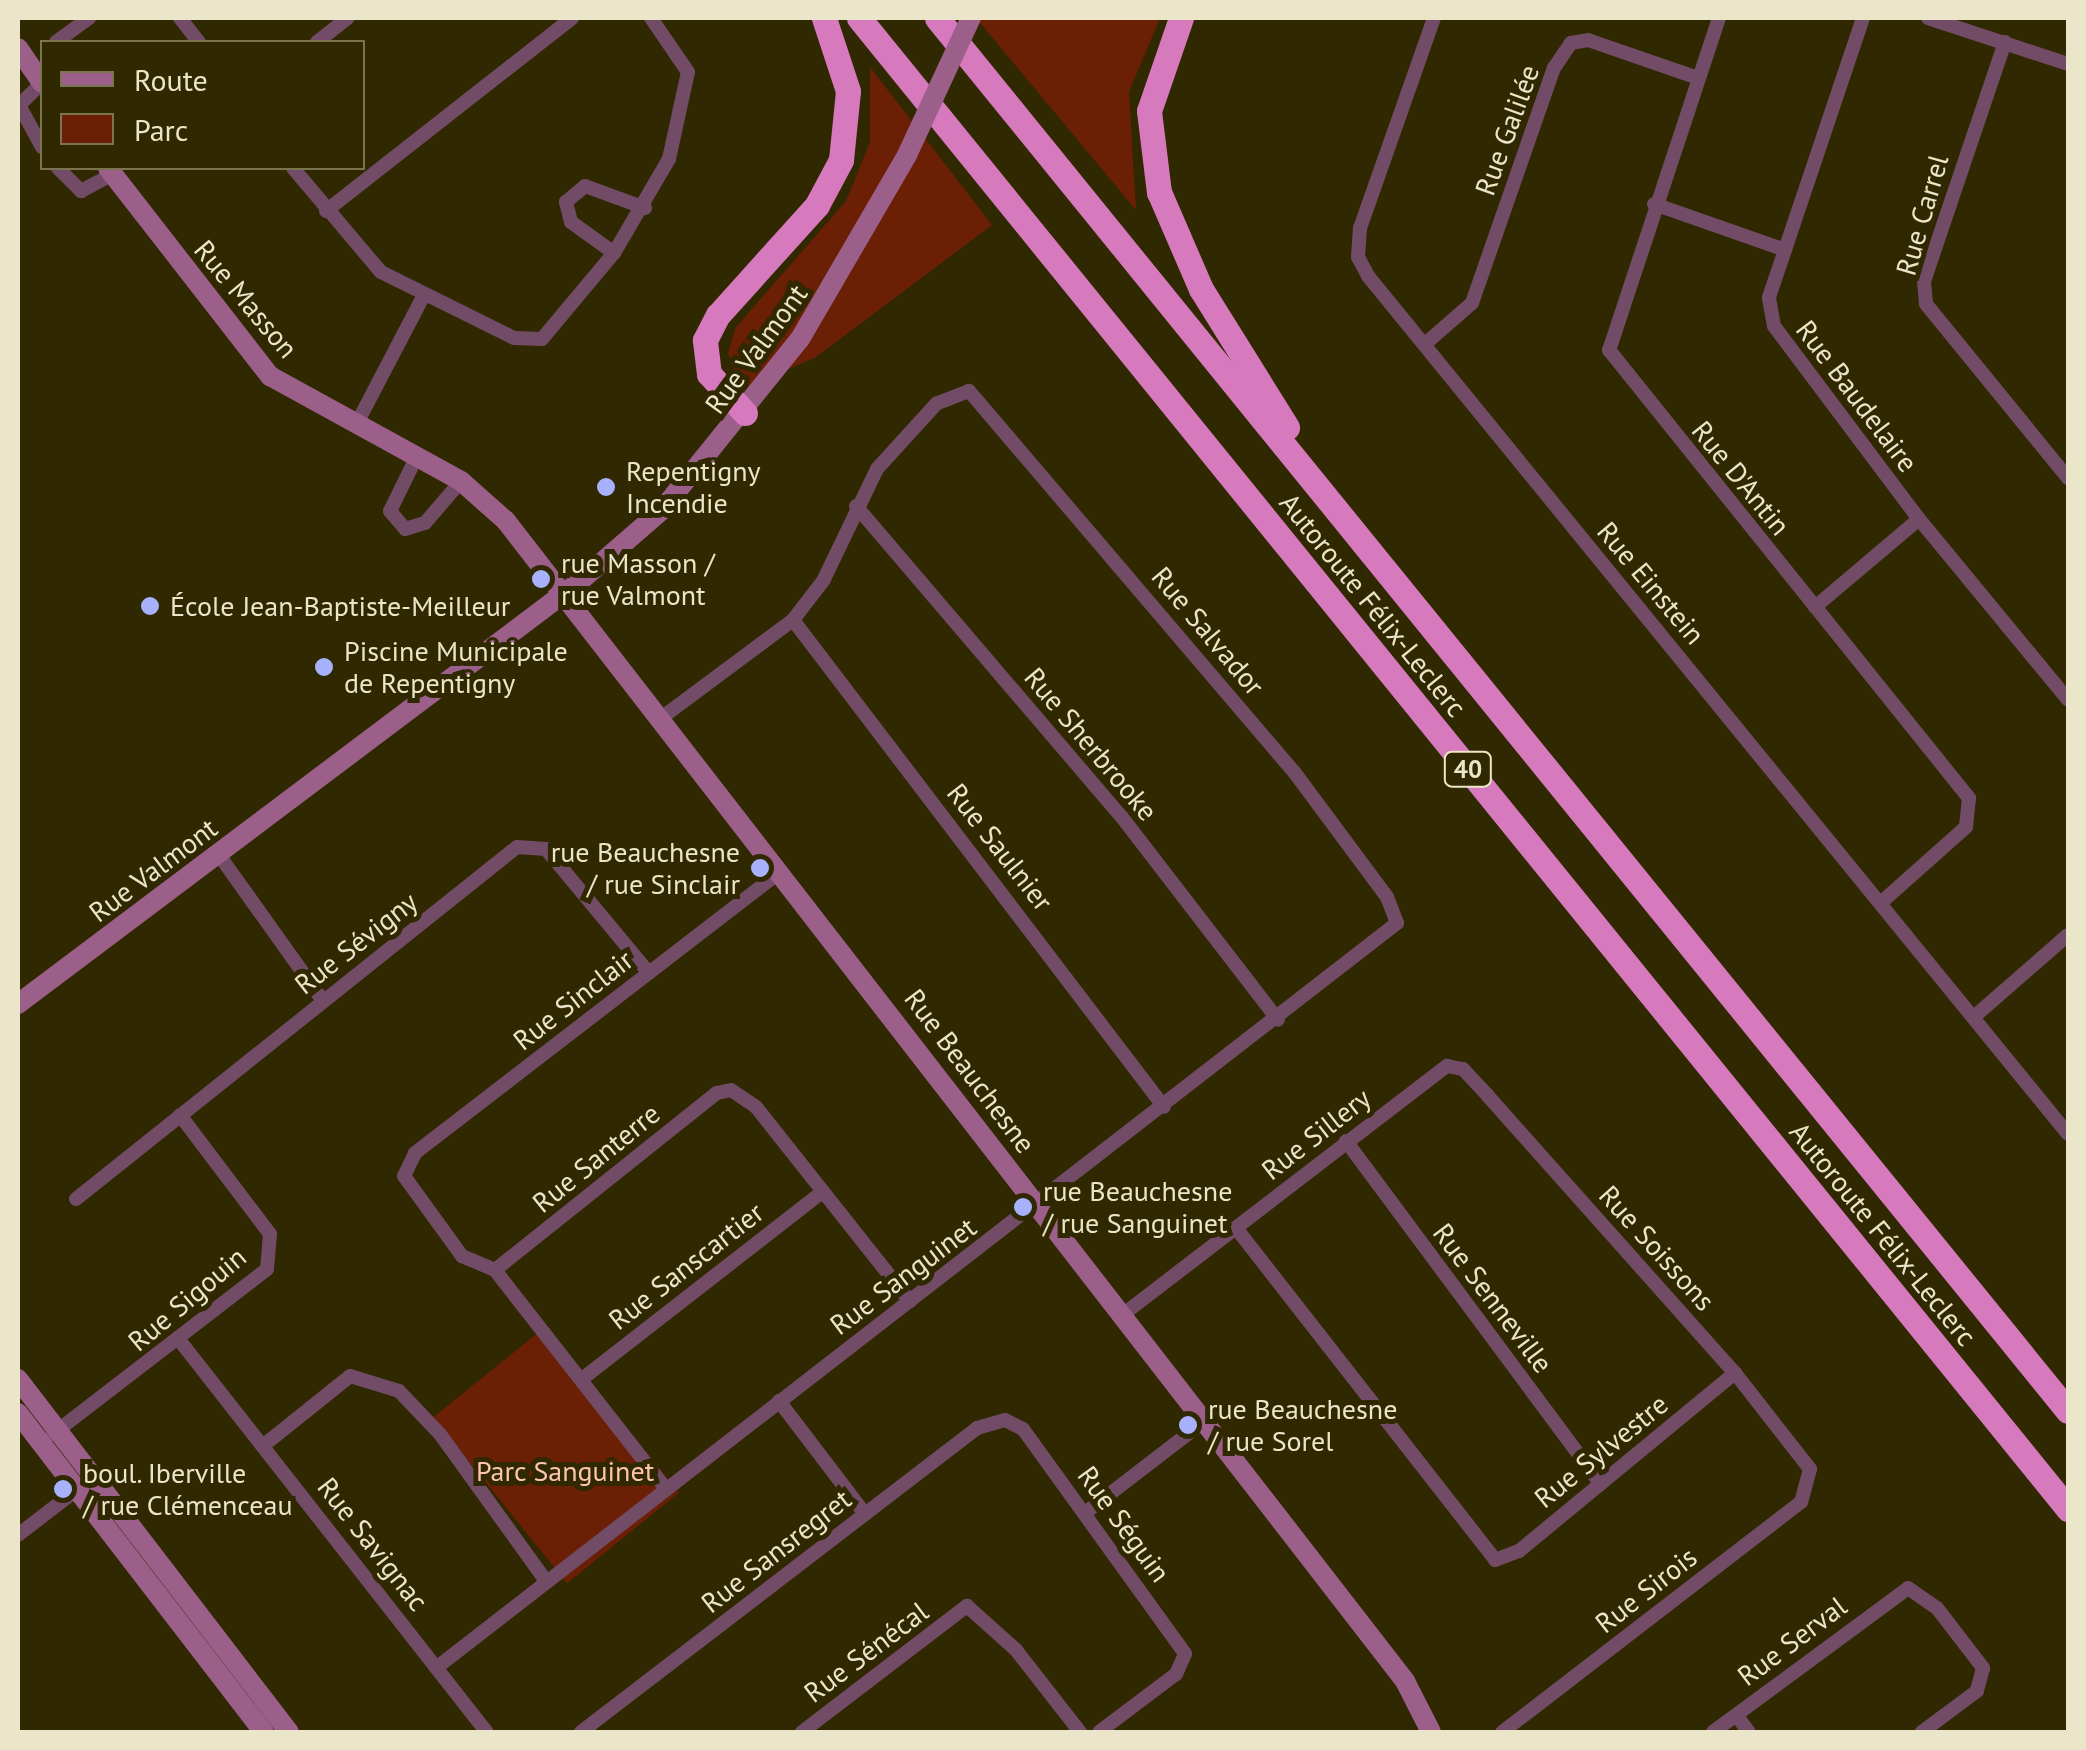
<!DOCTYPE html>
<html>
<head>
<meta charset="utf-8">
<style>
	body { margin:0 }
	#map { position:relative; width:2086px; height:1750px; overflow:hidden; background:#302800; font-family:"PT Sans",sans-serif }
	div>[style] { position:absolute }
	.green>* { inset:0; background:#6b1f04; transform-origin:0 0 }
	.street>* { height:14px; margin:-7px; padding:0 7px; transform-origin:7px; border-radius:7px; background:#724c67 }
	.secondary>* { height:20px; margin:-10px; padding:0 10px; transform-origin:10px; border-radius:10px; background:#9b5f8a }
	.highway>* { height:25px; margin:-12.5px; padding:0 12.5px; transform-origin:12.5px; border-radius:12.5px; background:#d679bd }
	.secondary-bridge>* { height:20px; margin:-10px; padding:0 10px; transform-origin:10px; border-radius:10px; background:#9b5f8a }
	.dots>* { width:28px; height:28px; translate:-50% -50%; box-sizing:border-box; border:5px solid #302800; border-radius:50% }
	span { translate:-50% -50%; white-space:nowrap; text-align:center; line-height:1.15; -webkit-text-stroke:10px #302800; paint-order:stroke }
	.shield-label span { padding:2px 8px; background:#302800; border:2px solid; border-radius:8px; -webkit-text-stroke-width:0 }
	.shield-label { font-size:25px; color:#ebe5c9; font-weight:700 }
	.street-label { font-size:28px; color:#ebe5c9 }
	.poi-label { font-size:28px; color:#ebe5c9 }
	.left { translate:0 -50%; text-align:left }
	.right { translate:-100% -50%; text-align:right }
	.park-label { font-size:28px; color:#fdc4b3 }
	.frame { position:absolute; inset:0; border:20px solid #ebe5c9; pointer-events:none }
	.legend { position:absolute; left:40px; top:40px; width:325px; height:130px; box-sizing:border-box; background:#302800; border:2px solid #7b7450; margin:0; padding:12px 18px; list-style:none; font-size:30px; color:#ebe5c9 }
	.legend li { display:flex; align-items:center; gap:20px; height:50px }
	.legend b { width:50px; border:2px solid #7b7450 }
</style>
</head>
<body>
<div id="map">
	<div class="green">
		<div style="clip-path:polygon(976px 18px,1160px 18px,1129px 92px,1136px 210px)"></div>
		<div style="clip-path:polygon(870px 67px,992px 225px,816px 357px,741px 390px,728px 353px,736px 327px,846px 201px,870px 142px)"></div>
		<div style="left:545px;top:1327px;width:213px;height:144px;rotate:51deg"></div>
	</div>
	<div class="street">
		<div style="left:180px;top:18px;width:31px;rotate:52deg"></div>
		<div style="left:1434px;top:18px;width:223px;rotate:109.4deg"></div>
		<div style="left:1360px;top:228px;width:29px;rotate:94deg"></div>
		<div style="left:1358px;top:257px;width:21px;rotate:62deg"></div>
		<div style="left:1368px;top:276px;width:1107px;rotate:50.79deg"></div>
		<div style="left:1719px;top:18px;width:350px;rotate:108.3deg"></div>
		<div style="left:1609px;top:350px;width:575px;rotate:51.22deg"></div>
		<div style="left:1969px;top:798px;width:29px;rotate:96deg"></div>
		<div style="left:1966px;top:827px;width:111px;rotate:138.3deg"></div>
		<div style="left:1863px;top:18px;width:295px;rotate:108.6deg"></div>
		<div style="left:1769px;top:298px;width:28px;rotate:80deg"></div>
		<div style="left:1774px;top:326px;width:241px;rotate:53.1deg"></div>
		<div style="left:1919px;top:519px;width:234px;rotate:50.5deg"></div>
		<div style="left:1928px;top:18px;width:147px;rotate:18.2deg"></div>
		<div style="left:56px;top:42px;width:41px;rotate:-36deg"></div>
		<div style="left:317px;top:42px;width:39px;rotate:-38deg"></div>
		<div style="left:2005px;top:42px;width:252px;rotate:108.7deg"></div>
		<div style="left:1924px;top:281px;width:23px;rotate:85deg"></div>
		<div style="left:1926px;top:304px;width:225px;rotate:50.8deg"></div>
		<div style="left:42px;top:83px;width:32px;rotate:136deg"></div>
		<div style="left:19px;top:105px;width:48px;rotate:61.3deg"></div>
		<div style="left:58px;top:168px;width:33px;rotate:45deg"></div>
		<div style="left:81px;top:191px;width:36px;rotate:-28deg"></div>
		<div style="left:293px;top:168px;width:136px;rotate:49.8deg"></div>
		<div style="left:381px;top:272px;width:148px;rotate:26.4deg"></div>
		<div style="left:514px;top:338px;width:28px;rotate:2deg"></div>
		<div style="left:542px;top:339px;width:112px;rotate:-50.1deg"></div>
		<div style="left:614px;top:253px;width:109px;rotate:-59.7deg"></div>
		<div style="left:669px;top:159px;width:89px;rotate:-77.7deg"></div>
		<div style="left:688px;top:72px;width:65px;rotate:-124.4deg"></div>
		<div style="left:1654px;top:204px;width:139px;rotate:19.3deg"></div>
		<div style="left:326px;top:211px;width:313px;rotate:-38.1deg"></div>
		<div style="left:614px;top:253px;width:53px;rotate:-144.2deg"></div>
		<div style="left:571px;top:222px;width:21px;rotate:-104deg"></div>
		<div style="left:566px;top:202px;width:25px;rotate:-40deg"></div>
		<div style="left:585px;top:186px;width:64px;rotate:20.1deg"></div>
		<div style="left:1425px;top:344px;width:62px;rotate:-41.1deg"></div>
		<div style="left:1472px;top:303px;width:249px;rotate:-70.8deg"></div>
		<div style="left:1554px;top:68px;width:30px;rotate:-56deg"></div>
		<div style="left:1571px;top:43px;width:17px;rotate:-10deg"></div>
		<div style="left:1588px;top:40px;width:116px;rotate:19.1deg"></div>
		<div style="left:356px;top:425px;width:147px;rotate:-62.4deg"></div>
		<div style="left:416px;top:458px;width:59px;rotate:116.1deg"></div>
		<div style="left:390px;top:511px;width:23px;rotate:50deg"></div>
		<div style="left:405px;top:529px;width:21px;rotate:-17deg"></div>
		<div style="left:425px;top:523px;width:55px;rotate:-49.4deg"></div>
		<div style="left:856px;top:506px;width:408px;rotate:49.5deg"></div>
		<div style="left:1121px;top:816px;width:257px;rotate:52.4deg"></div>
		<div style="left:1815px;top:607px;width:136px;rotate:-40.2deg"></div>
		<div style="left:793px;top:620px;width:612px;rotate:52.7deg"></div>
		<div style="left:219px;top:855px;width:179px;rotate:54.5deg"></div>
		<div style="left:1975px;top:1016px;width:123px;rotate:-41.1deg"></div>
		<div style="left:1346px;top:1141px;width:427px;rotate:53.4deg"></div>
		<div style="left:76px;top:1199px;width:564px;rotate:-38.6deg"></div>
		<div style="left:517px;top:847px;width:29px;rotate:4deg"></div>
		<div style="left:546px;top:849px;width:161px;rotate:50.3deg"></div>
		<div style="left:1236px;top:1228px;width:421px;rotate:52deg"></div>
		<div style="left:1495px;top:1560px;width:26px;rotate:-21deg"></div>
		<div style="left:1519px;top:1551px;width:280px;rotate:-39.5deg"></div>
		<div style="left:495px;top:1270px;width:284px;rotate:-38.6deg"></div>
		<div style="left:717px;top:1093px;width:14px;rotate:-12deg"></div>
		<div style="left:731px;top:1090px;width:30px;rotate:34deg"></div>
		<div style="left:756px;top:1107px;width:248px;rotate:51.6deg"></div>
		<div style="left:1121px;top:1316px;width:411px;rotate:-37.5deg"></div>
		<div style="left:1447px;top:1066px;width:16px;rotate:11deg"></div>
		<div style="left:1463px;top:1069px;width:37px;rotate:47deg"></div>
		<div style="left:1488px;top:1096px;width:371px;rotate:48.3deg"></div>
		<div style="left:1735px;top:1373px;width:122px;rotate:52deg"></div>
		<div style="left:1810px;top:1469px;width:34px;rotate:105deg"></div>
		<div style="left:1801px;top:1502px;width:377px;rotate:142.4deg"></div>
		<div style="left:180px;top:1341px;width:497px;rotate:51.9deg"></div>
		<div style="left:582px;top:1379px;width:304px;rotate:-37.9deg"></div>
		<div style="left:779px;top:1401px;width:142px;rotate:52.7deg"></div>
		<div style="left:53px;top:1434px;width:270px;rotate:-37.6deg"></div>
		<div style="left:267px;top:1269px;width:35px;rotate:-85deg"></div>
		<div style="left:270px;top:1234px;width:149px;rotate:-127.1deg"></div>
		<div style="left:264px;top:1445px;width:110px;rotate:-38.7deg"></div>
		<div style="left:350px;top:1376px;width:51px;rotate:17deg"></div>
		<div style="left:399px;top:1391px;width:59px;rotate:46.4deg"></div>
		<div style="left:440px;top:1434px;width:181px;rotate:54.2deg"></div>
		<div style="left:666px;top:1489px;width:278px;rotate:-128deg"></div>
		<div style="left:495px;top:1270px;width:36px;rotate:-157deg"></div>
		<div style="left:462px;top:1256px;width:99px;rotate:-125.9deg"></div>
		<div style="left:404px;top:1176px;width:25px;rotate:-64deg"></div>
		<div style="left:415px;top:1153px;width:462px;rotate:-37.6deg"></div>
		<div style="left:1085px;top:1513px;width:148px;rotate:-37.6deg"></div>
		<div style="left:18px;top:1535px;width:93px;rotate:-37.6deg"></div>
		<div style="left:436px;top:1668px;width:1216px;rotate:-37.78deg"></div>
		<div style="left:1397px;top:923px;width:28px;rotate:-111deg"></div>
		<div style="left:1387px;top:897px;width:156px;rotate:-126.6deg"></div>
		<div style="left:1294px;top:772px;width:501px;rotate:-130.46deg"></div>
		<div style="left:969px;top:391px;width:34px;rotate:159deg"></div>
		<div style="left:937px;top:403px;width:89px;rotate:132.3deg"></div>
		<div style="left:877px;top:469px;width:124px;rotate:115.7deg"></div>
		<div style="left:823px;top:581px;width:49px;rotate:127.6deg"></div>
		<div style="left:793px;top:620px;width:164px;rotate:143.4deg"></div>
		<div style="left:1736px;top:1715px;width:21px;rotate:53deg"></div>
		<div style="left:581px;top:1732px;width:499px;rotate:-37.5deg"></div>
		<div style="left:977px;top:1428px;width:29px;rotate:-16deg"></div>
		<div style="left:1005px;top:1420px;width:20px;rotate:27deg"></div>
		<div style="left:1023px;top:1429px;width:277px;rotate:54.2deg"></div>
		<div style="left:1185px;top:1654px;width:22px;rotate:114deg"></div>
		<div style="left:1176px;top:1674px;width:96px;rotate:143deg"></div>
		<div style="left:802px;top:1732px;width:208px;rotate:-37.4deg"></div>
		<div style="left:967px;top:1606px;width:66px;rotate:41.9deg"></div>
		<div style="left:1016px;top:1650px;width:104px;rotate:52deg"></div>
		<div style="left:1713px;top:1732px;width:242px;rotate:-36.4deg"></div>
		<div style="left:1908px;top:1588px;width:35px;rotate:35deg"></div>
		<div style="left:1937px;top:1608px;width:76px;rotate:52.5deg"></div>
		<div style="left:1983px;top:1668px;width:24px;rotate:105deg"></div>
		<div style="left:1977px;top:1691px;width:69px;rotate:143.3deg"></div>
	</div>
	<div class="secondary">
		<div style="left:18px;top:48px;width:42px;rotate:55.6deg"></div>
		<div style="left:108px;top:168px;width:264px;rotate:52.1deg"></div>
		<div style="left:270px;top:376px;width:218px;rotate:28.8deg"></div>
		<div style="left:461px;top:481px;width:60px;rotate:41.6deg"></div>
		<div style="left:506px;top:521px;width:1468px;rotate:52.22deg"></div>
		<div style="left:1405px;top:1681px;width:57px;rotate:63deg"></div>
		<div style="left:18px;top:1004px;width:702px;rotate:-36.95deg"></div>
		<div style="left:579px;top:582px;width:108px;rotate:-40.9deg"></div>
		<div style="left:661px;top:511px;width:221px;rotate:-51.1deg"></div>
		<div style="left:800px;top:339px;width:213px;rotate:-59.8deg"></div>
		<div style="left:18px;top:1379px;width:445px;rotate:52.5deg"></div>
		<div style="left:18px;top:1413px;width:403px;rotate:52.4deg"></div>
	</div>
	<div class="highway">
		<div style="left:859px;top:18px;width:1920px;rotate:50.96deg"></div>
		<div style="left:937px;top:18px;width:1794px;rotate:50.93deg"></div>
		<div style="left:1181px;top:18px;width:98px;rotate:109deg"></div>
		<div style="left:1149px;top:111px;width:82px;rotate:83deg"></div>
		<div style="left:1159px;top:192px;width:106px;rotate:66.6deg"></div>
		<div style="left:1201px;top:289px;width:163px;rotate:58.1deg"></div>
		<div style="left:745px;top:413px;width:53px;rotate:-132.7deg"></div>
		<div style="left:709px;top:374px;width:34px;rotate:-97deg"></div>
		<div style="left:705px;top:340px;width:28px;rotate:-63deg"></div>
		<div style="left:718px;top:315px;width:148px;rotate:-48deg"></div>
		<div style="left:817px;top:205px;width:51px;rotate:-61.9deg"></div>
		<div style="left:841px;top:160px;width:69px;rotate:-84.2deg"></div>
		<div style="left:848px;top:91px;width:77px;rotate:-108.2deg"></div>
	</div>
	<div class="secondary-bridge">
		<div style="left:907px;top:155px;width:151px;rotate:-65deg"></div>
	</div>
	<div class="dots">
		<div style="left:606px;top:487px;background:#a7b1fc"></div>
		<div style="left:541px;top:579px;background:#a7b1fc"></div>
		<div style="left:150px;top:606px;background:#a7b1fc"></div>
		<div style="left:324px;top:667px;background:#a7b1fc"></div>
		<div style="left:760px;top:868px;background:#a7b1fc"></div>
		<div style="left:1023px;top:1207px;background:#a7b1fc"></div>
		<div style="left:1188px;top:1425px;background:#a7b1fc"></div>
		<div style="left:63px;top:1489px;background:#a7b1fc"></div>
	</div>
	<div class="shield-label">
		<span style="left:1468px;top:769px">40</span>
	</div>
	<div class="street-label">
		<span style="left:1507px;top:130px;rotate:-70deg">Rue Galilée</span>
		<span style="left:1922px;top:215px;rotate:-74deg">Rue Carrel</span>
		<span style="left:246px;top:299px;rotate:50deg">Rue Masson</span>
		<span style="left:756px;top:349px;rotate:-54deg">Rue Valmont</span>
		<span style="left:1857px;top:396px;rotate:53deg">Rue Baudelaire</span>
		<span style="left:1741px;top:478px;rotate:51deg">Rue D'Antin</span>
		<span style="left:1651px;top:583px;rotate:50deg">Rue Einstein</span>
		<span style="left:1373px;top:605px;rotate:51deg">Autoroute Félix-Leclerc</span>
		<span style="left:1208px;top:631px;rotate:50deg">Rue Salvador</span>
		<span style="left:1091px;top:744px;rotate:50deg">Rue Sherbrooke</span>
		<span style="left:1000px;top:847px;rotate:52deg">Rue Saulnier</span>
		<span style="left:153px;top:870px;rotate:-37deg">Rue Valmont</span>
		<span style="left:356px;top:943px;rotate:-38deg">Rue Sévigny</span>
		<span style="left:573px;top:1000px;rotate:-38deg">Rue Sinclair</span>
		<span style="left:970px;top:1071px;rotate:53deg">Rue Beauchesne</span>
		<span style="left:1316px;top:1134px;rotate:-38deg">Rue Sillery</span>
		<span style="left:596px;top:1158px;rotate:-39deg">Rue Santerre</span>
		<span style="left:1883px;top:1234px;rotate:51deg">Autoroute Félix-Leclerc</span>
		<span style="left:1657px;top:1248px;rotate:48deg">Rue Soissons</span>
		<span style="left:686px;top:1266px;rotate:-38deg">Rue Sanscartier</span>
		<span style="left:903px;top:1276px;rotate:-37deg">Rue Sanguinet</span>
		<span style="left:1493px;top:1298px;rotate:53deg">Rue Senneville</span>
		<span style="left:187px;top:1299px;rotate:-40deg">Rue Sigouin</span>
		<span style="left:1601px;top:1451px;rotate:-39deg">Rue Sylvestre</span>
		<span style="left:1124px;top:1524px;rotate:54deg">Rue Séguin</span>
		<span style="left:373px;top:1544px;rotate:52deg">Rue Savignac</span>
		<span style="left:776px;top:1551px;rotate:-38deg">Rue Sansregret</span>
		<span style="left:1646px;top:1590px;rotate:-38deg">Rue Sirois</span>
		<span style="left:1792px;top:1641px;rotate:-37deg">Rue Serval</span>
		<span style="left:866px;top:1652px;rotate:-37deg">Rue Sénécal</span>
	</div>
	<div class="poi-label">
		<span class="left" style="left:626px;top:487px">Repentigny<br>Incendie</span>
		<span class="left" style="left:561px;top:579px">rue Masson /<br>rue Valmont</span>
		<span class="left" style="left:170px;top:606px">École Jean-Baptiste-Meilleur</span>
		<span class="left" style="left:344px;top:667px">Piscine Municipale<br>de Repentigny</span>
		<span class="right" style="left:740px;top:868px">rue Beauchesne<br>/ rue Sinclair</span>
		<span class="left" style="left:1043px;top:1207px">rue Beauchesne<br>/ rue Sanguinet</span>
		<span class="left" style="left:1208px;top:1425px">rue Beauchesne<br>/ rue Sorel</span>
		<span class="left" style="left:83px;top:1489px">boul. Iberville<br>/ rue Clémenceau</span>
	</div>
	<div class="park-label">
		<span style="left:565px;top:1471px">Parc Sanguinet</span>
	</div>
	<div class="frame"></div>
	<ul class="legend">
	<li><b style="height:12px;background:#9b5f8a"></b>Route</li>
	<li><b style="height:28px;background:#6b1f04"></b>Parc</li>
	</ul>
</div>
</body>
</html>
